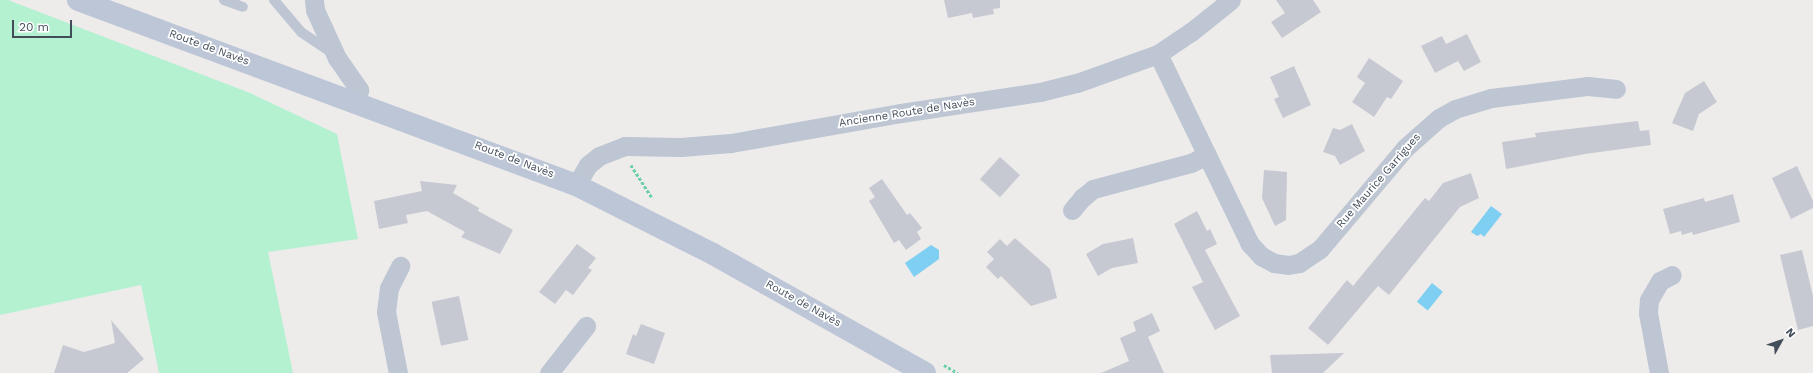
<!DOCTYPE html>
<html>
<head>
<meta charset="utf-8">
<style>
	body { margin:0 }
	#map { position:relative; width:1813px; height:373px; overflow:hidden; background:#eeebeb; font-family:"Work Sans",sans-serif }
	div>[style] { position:absolute }
	.green>* { inset:0; background:#b4f1d1 }
	.water>* { inset:0; background:#7ecff1; transform-origin:0 0 }
	.building>* { inset:0; background:#c7c9d2; transform-origin:0 0 }
	.path>* { height:2.5px; margin-top:-1.25px; transform-origin:0; background:repeating-linear-gradient(90deg,#6ad1a7 0 3px,transparent 0 5px) }
	.lane>* { height:10px; margin:-5px; padding:0 5px; transform-origin:5px; border-radius:5px; background:#bdc6d2 }
	.street>* { height:19px; margin:-9.5px; padding:0 9.5px; transform-origin:9.5px; border-radius:9.5px; background:#bdc6d2 }
	.secondary>* { height:22px; margin:-11px; padding:0 11px; transform-origin:11px; border-radius:11px; background:#bcc6d6 }
	span { translate:-50% -50%; white-space:nowrap; text-align:center; line-height:1.15; -webkit-text-stroke:3.5px #fff; paint-order:stroke }
	.street-label { font-size:11px; color:#434d5a }
	.north { position:absolute; left:1761px; top:321px; width:40px; height:40px; -webkit-text-stroke:3px #fff; paint-order:stroke; rotate:50deg; font-size:11px; font-weight:700; line-height:16px; text-align:center; color:#434d5a }
	.north::after { content:''; display:block; margin:auto; width:14px; height:18px; background:#434d5a; clip-path:polygon(50% 0,100% 100%,50% 72%,0 100%) }
	.scale { position:absolute; left:12px; top:20px; width:60px; height:18px; box-sizing:border-box; border:2px solid #434d5a; border-top:0; padding-left:5px; font-size:12px; line-height:14px; white-space:nowrap; color:#434d5a; -webkit-text-stroke:3px #fff; paint-order:stroke }
</style>
</head>
<body>
<div id="map">
	<div class="green">
		<div style="clip-path:polygon(0 0,8px 0,250px 93px,337px 134px,358px 239px,268px 252px,293px 373px,159px 373px,141px 285px,0 315px)"></div>
	</div>
	<div class="water">
		<div style="clip-path:polygon(1491px 206px,1502px 214px,1484px 237px,1481px 234px,1477px 236px,1471px 232px)"></div>
		<div style="clip-path:polygon(931px 245px,939px 250px,939px 259px,914px 277px,905px 263px)"></div>
		<div style="left:1432px;top:283px;width:14px;height:24px;rotate:39deg"></div>
	</div>
	<div class="building">
		<div style="clip-path:polygon(944px 0,1000px 0,1000px 8px,993px 9px,994px 14px,973px 18px,972px 13px,948px 18px)"></div>
		<div style="clip-path:polygon(1276px 0,1313px 0,1321px 12px,1282px 38px,1271px 22px,1285px 13px)"></div>
		<div style="clip-path:polygon(1467px 34px,1481px 62px,1464px 71px,1458px 61px,1435px 73px,1421px 46px,1442px 36px,1446px 44px)"></div>
		<div style="clip-path:polygon(1369px 58px,1403px 81px,1391px 99px,1387px 97px,1374px 117px,1352px 102px,1365px 83px,1357px 77px)"></div>
		<div style="clip-path:polygon(1294px 66px,1311px 105px,1283px 118px,1274px 99px,1279px 97px,1270px 77px)"></div>
		<div style="clip-path:polygon(1704px 81px,1717px 102px,1699px 114px,1693px 131px,1672px 123px,1685px 93px)"></div>
		<div style="clip-path:polygon(1638px 121px,1640px 131px,1649px 130px,1651px 145px,1585px 154px,1506px 169px,1502px 142px,1536px 137px,1535px 133px)"></div>
		<div style="clip-path:polygon(1352px 124px,1365px 151px,1340px 165px,1335px 156px,1323px 152px,1333px 128px,1340px 130px)"></div>
		<div style="left:1000px;top:157px;width:27px;height:30px;rotate:42deg"></div>
		<div style="clip-path:polygon(1797px 166px,1813px 201px,1813px 208px,1791px 219px,1772px 178px)"></div>
		<div style="clip-path:polygon(1264px 170px,1287px 172px,1286px 220px,1275px 226px,1262px 198px)"></div>
		<div style="clip-path:polygon(1471px 173px,1479px 198px,1460px 207px,1389px 295px,1378px 286px,1328px 345px,1308px 328px,1347px 280px,1353px 286px,1425px 198px,1429px 201px,1443px 183px)"></div>
		<div style="clip-path:polygon(882px 179px,907px 215px,910px 213px,922px 228px,917px 232px,921px 239px,906px 250px,899px 240px,894px 243px,869px 201px,875px 197px,869px 188px)"></div>
		<div style="clip-path:polygon(420px 181px,457px 185px,453px 193px,479px 208px,478px 211px,513px 230px,500px 254px,461px 237px,465px 232px,427px 211px,406px 215px,408px 223px,379px 229px,374px 201px,422px 191px)"></div>
		<div style="clip-path:polygon(1733px 194px,1740px 222px,1693px 235px,1692px 232px,1682px 235px,1681px 231px,1670px 234px,1663px 209px,1704px 198px,1705px 202px)"></div>
		<div style="clip-path:polygon(1197px 211px,1207px 231px,1210px 229px,1217px 244px,1205px 250px,1240px 316px,1215px 330px,1192px 287px,1203px 282px,1174px 224px)"></div>
		<div style="clip-path:polygon(1015px 238px,1050px 269px,1057px 298px,1031px 306px,1001px 276px,998px 279px,986px 267px,994px 259px,987px 252px,1000px 239px,1007px 246px)"></div>
		<div style="clip-path:polygon(1133px 238px,1138px 263px,1112px 268px,1098px 276px,1086px 254px,1103px 244px)"></div>
		<div style="clip-path:polygon(577px 244px,596px 258px,588px 268px,592px 270px,573px 295px,566px 290px,555px 304px,539px 292px)"></div>
		<div style="clip-path:polygon(1802px 250px,1813px 296px,1813px 326px,1798px 330px,1780px 255px)"></div>
		<div style="left:459px;top:296px;width:45px;height:28px;rotate:78deg"></div>
		<div style="clip-path:polygon(1152px 313px,1160px 331px,1148px 337px,1164px 373px,1101px 373px,1129px 361px,1120px 338px,1136px 331px,1133px 322px)"></div>
		<div style="clip-path:polygon(111px 320px,144px 359px,127px 373px,54px 373px,63px 345px,84px 352px,115px 343px)"></div>
		<div style="clip-path:polygon(641px 324px,665px 333px,654px 364px,626px 354px,633px 334px,636px 336px)"></div>
		<div style="clip-path:polygon(1344px 353px,1323px 373px,1272px 373px,1270px 355px)"></div>
	</div>
	<div class="path">
		<div style="left:631px;top:165px;width:40px;rotate:57.1deg"></div>
		<div style="left:944px;top:365px;width:16px;rotate:30deg"></div>
	</div>
	<div class="lane">
		<div style="left:224px;top:0;width:20px;rotate:20deg"></div>
		<div style="left:274px;top:0;width:42px;rotate:49.8deg"></div>
		<div style="left:301px;top:32px;width:36px;rotate:34deg"></div>
	</div>
	<div class="street">
		<div style="left:314px;top:0;width:10px;rotate:84deg"></div>
		<div style="left:315px;top:10px;width:53px;rotate:65.4deg"></div>
		<div style="left:337px;top:58px;width:39px;rotate:55deg"></div>
		<div style="left:359px;top:90px;width:12px;rotate:104deg"></div>
		<div style="left:1158px;top:54px;width:211px;rotate:64.2deg"></div>
		<div style="left:1250px;top:244px;width:16px;rotate:47deg"></div>
		<div style="left:1261px;top:256px;width:15px;rotate:28deg"></div>
		<div style="left:1274px;top:263px;width:14px;rotate:8deg"></div>
		<div style="left:1288px;top:265px;width:11px;rotate:-10deg"></div>
		<div style="left:1299px;top:263px;width:25px;rotate:-34deg"></div>
		<div style="left:1320px;top:249px;width:132px;rotate:-49.9deg"></div>
		<div style="left:1405px;top:148px;width:45px;rotate:-41.4deg"></div>
		<div style="left:1439px;top:118px;width:18px;rotate:-29deg"></div>
		<div style="left:1455px;top:109px;width:38px;rotate:-17deg"></div>
		<div style="left:1491px;top:98px;width:98px;rotate:-7.1deg"></div>
		<div style="left:1588px;top:86px;width:28px;rotate:6deg"></div>
		<div style="left:576px;top:185px;width:23px;rotate:-59deg"></div>
		<div style="left:588px;top:165px;width:14px;rotate:-39deg"></div>
		<div style="left:599px;top:156px;width:28px;rotate:-21deg"></div>
		<div style="left:625px;top:146px;width:56px;rotate:1deg"></div>
		<div style="left:681px;top:147px;width:50px;rotate:-4.6deg"></div>
		<div style="left:731px;top:143px;width:173px;rotate:-10deg"></div>
		<div style="left:901px;top:113px;width:141px;rotate:-8.6deg"></div>
		<div style="left:1040px;top:92px;width:38px;rotate:-14deg"></div>
		<div style="left:1077px;top:83px;width:86px;rotate:-19.7deg"></div>
		<div style="left:1158px;top:54px;width:40px;rotate:-34deg"></div>
		<div style="left:1191px;top:32px;width:51px;rotate:-38.7deg"></div>
		<div style="left:1072px;top:210px;width:16px;rotate:-50deg"></div>
		<div style="left:1082px;top:198px;width:14px;rotate:-39deg"></div>
		<div style="left:1093px;top:189px;width:101px;rotate:-14.9deg"></div>
		<div style="left:1191px;top:163px;width:18px;rotate:-27deg"></div>
		<div style="left:398px;top:373px;width:62px;rotate:-101.1deg"></div>
		<div style="left:386px;top:312px;width:24px;rotate:-83deg"></div>
		<div style="left:389px;top:288px;width:25px;rotate:-63deg"></div>
		<div style="left:549px;top:373px;width:60px;rotate:-51.8deg"></div>
		<div style="left:1659px;top:373px;width:61px;rotate:-100.4deg"></div>
		<div style="left:1648px;top:313px;width:13px;rotate:-86deg"></div>
		<div style="left:1649px;top:300px;width:22px;rotate:-60deg"></div>
		<div style="left:1660px;top:281px;width:13px;rotate:-27deg"></div>
	</div>
	<div class="secondary">
		<div style="left:78px;top:0;width:531px;rotate:20.38deg"></div>
		<div style="left:576px;top:185px;width:153px;rotate:26.7deg"></div>
		<div style="left:713px;top:254px;width:243px;rotate:29.3deg"></div>
	</div>
	<div class="street-label">
		<span style="left:209px;top:48px;rotate:20deg">Route de Navès</span>
		<span style="left:907px;top:113px;rotate:-9deg">Ancienne Route de Navès</span>
		<span style="left:514px;top:160px;rotate:21deg">Route de Navès</span>
		<span style="left:1379px;top:181px;rotate:-49deg">Rue Maurice Garrigues</span>
		<span style="left:803px;top:304px;rotate:29deg">Route de Navès</span>
	</div>
	<div class="north">N</div>
	<div class="scale">20 m</div>
</div>
</body>
</html>
